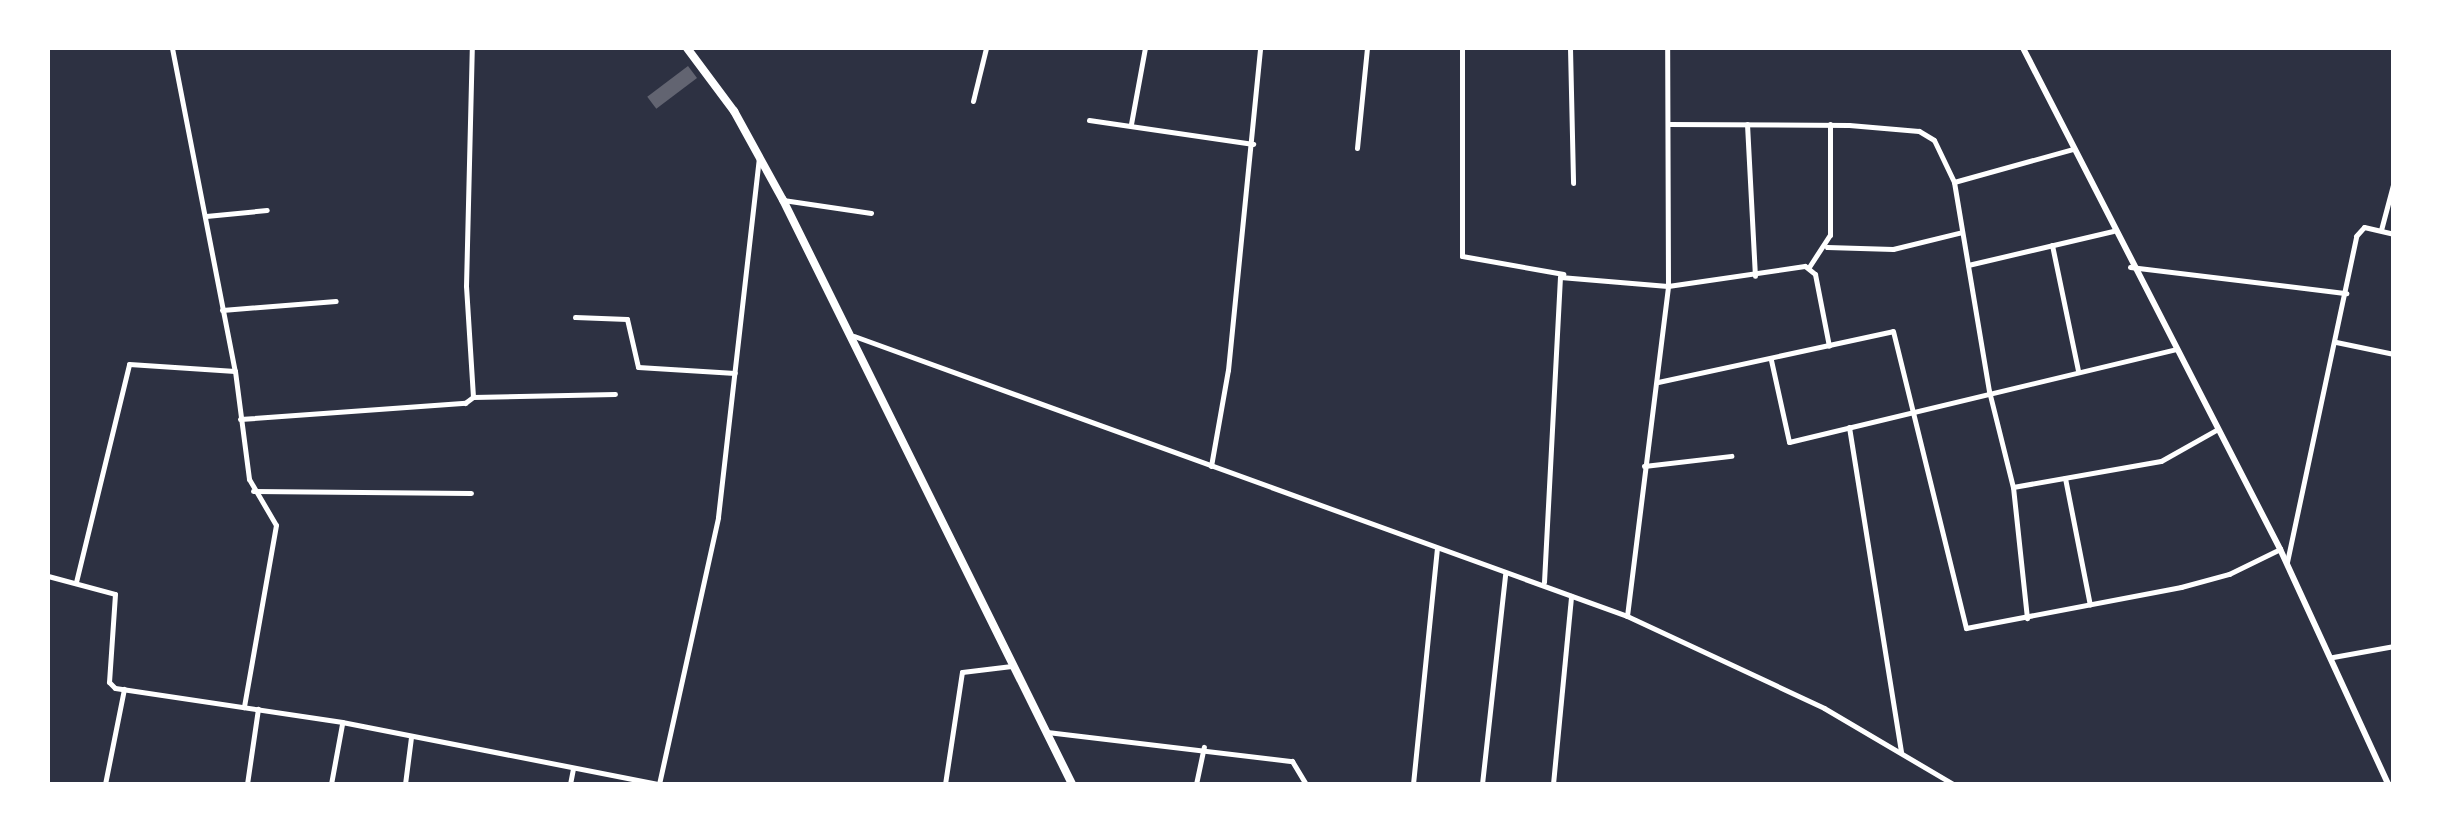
<!DOCTYPE html>
<html>
<head>
<meta charset="utf-8">
<style>
	body { margin:0 }
	#map { position:relative; width:2441px; height:832px; overflow:hidden; background:#2d3142; font-family:Montserrat,sans-serif }
	div>[style] { position:absolute }
	.building>* { inset:0; background:#626471; transform-origin:0 0 }
	.minor>* { height:5px; margin:-2.5px; padding:0 2.5px; transform-origin:2.5px; border-radius:2.5px; background:#fff }
	.tertiary>* { height:6px; margin:-3px; padding:0 3px; transform-origin:3px; border-radius:3px; background:#fff }
	.primary>* { height:8px; margin:-4px; padding:0 4px; transform-origin:4px; border-radius:4px; background:#fff }
	span { translate:-50% -50%; white-space:nowrap; text-align:center; line-height:1.15; -webkit-text-stroke:8px #fff; paint-order:stroke }
	.frame { position:absolute; inset:0; border:50px solid #fff; pointer-events:none }
</style>
</head>
<body>
<div id="map">
	<div class="building">
		<div style="left:688px;top:66px;width:15px;height:51px;rotate:53deg"></div>
	</div>
	<div class="minor">
		<div style="left:172px;top:48px;width:329px;rotate:79deg"></div>
		<div style="left:235px;top:371px;width:109px;rotate:82.6deg"></div>
		<div style="left:249px;top:479px;width:53px;rotate:59.6deg"></div>
		<div style="left:276px;top:525px;width:185px;rotate:100deg"></div>
		<div style="left:1462px;top:48px;width:208px;rotate:90deg"></div>
		<div style="left:1462px;top:256px;width:103px;rotate:10.1deg"></div>
		<div style="left:1570px;top:48px;width:135px;rotate:88.7deg"></div>
		<div style="left:973px;top:101px;width:55px;rotate:-76.2deg"></div>
		<div style="left:1089px;top:120px;width:166px;rotate:8.3deg"></div>
		<div style="left:1131px;top:124px;width:77px;rotate:-79.6deg"></div>
		<div style="left:1668px;top:124px;width:181px;rotate:0.3deg"></div>
		<div style="left:1849px;top:125px;width:70px;rotate:4.9deg"></div>
		<div style="left:1919px;top:131px;width:17px;rotate:31deg"></div>
		<div style="left:1934px;top:140px;width:47px;rotate:64.5deg"></div>
		<div style="left:1954px;top:182px;width:212px;rotate:80.5deg"></div>
		<div style="left:1989px;top:391px;width:99px;rotate:76deg"></div>
		<div style="left:2013px;top:487px;width:150px;rotate:-10deg"></div>
		<div style="left:2161px;top:461px;width:63px;rotate:-29.4deg"></div>
		<div style="left:1747px;top:124px;width:152px;rotate:87deg"></div>
		<div style="left:1357px;top:148px;width:100px;rotate:-84.3deg"></div>
		<div style="left:1954px;top:182px;width:123px;rotate:-15.5deg"></div>
		<div style="left:783px;top:200px;width:89px;rotate:8.4deg"></div>
		<div style="left:206px;top:216px;width:61px;rotate:-5.6deg"></div>
		<div style="left:2381px;top:230px;width:51px;rotate:-75.1deg"></div>
		<div style="left:2052px;top:245px;width:128px;rotate:78.3deg"></div>
		<div style="left:1827px;top:247px;width:66px;rotate:1.7deg"></div>
		<div style="left:1893px;top:249px;width:71px;rotate:-13.8deg"></div>
		<div style="left:1968px;top:265px;width:149px;rotate:-13.2deg"></div>
		<div style="left:1809px;top:267px;width:38px;rotate:-57deg"></div>
		<div style="left:1830px;top:235px;width:111px;rotate:-90deg"></div>
		<div style="left:2130px;top:267px;width:218px;rotate:6.9deg"></div>
		<div style="left:222px;top:310px;width:114px;rotate:-4.5deg"></div>
		<div style="left:575px;top:317px;width:52px;rotate:2.2deg"></div>
		<div style="left:627px;top:319px;width:49px;rotate:77.1deg"></div>
		<div style="left:638px;top:367px;width:97px;rotate:3.5deg"></div>
		<div style="left:854px;top:336px;width:822px;rotate:19.91deg"></div>
		<div style="left:1627px;top:616px;width:217px;rotate:25deg"></div>
		<div style="left:1824px;top:708px;width:150px;rotate:30.5deg"></div>
		<div style="left:2336px;top:342px;width:59px;rotate:11.7deg"></div>
		<div style="left:1771px;top:360px;width:84px;rotate:77.6deg"></div>
		<div style="left:1789px;top:442px;width:398px;rotate:-13.5deg"></div>
		<div style="left:1658px;top:382px;width:240px;rotate:-12.2deg"></div>
		<div style="left:1893px;top:331px;width:306px;rotate:76.2deg"></div>
		<div style="left:1966px;top:628px;width:219px;rotate:-10.8deg"></div>
		<div style="left:2181px;top:587px;width:50px;rotate:-15.2deg"></div>
		<div style="left:2229px;top:574px;width:57px;rotate:-26.1deg"></div>
		<div style="left:473px;top:397px;width:142px;rotate:-1.2deg"></div>
		<div style="left:240px;top:419px;width:226px;rotate:-4.1deg"></div>
		<div style="left:465px;top:403px;width:10px;rotate:-37deg"></div>
		<div style="left:473px;top:397px;width:111px;rotate:-93.6deg"></div>
		<div style="left:466px;top:286px;width:238px;rotate:-88.6deg"></div>
		<div style="left:1849px;top:427px;width:330px;rotate:80.9deg"></div>
		<div style="left:1211px;top:466px;width:97px;rotate:-80deg"></div>
		<div style="left:1228px;top:370px;width:324px;rotate:-84.3deg"></div>
		<div style="left:1644px;top:466px;width:88px;rotate:-6.6deg"></div>
		<div style="left:2065px;top:478px;width:129px;rotate:78.9deg"></div>
		<div style="left:2013px;top:487px;width:132px;rotate:83.9deg"></div>
		<div style="left:253px;top:491px;width:218px;rotate:0.5deg"></div>
		<div style="left:2287px;top:562px;width:333px;rotate:-78deg"></div>
		<div style="left:2356px;top:236px;width:12px;rotate:-48deg"></div>
		<div style="left:2364px;top:227px;width:31px;rotate:13deg"></div>
		<div style="left:48px;top:576px;width:69px;rotate:15deg"></div>
		<div style="left:115px;top:594px;width:88px;rotate:93.9deg"></div>
		<div style="left:109px;top:682px;width:8px;rotate:45deg"></div>
		<div style="left:115px;top:688px;width:230px;rotate:8.5deg"></div>
		<div style="left:342px;top:722px;width:323px;rotate:11.1deg"></div>
		<div style="left:76px;top:582px;width:224px;rotate:-76.3deg"></div>
		<div style="left:129px;top:364px;width:106px;rotate:3.8deg"></div>
		<div style="left:1544px;top:582px;width:305px;rotate:-87deg"></div>
		<div style="left:1560px;top:277px;width:108px;rotate:4.8deg"></div>
		<div style="left:1668px;top:286px;width:138px;rotate:-8.3deg"></div>
		<div style="left:1805px;top:266px;width:13px;rotate:39deg"></div>
		<div style="left:1815px;top:274px;width:73px;rotate:79deg"></div>
		<div style="left:1627px;top:616px;width:333px;rotate:-82.9deg"></div>
		<div style="left:1668px;top:286px;width:238px;rotate:-90.2deg"></div>
		<div style="left:2333px;top:657px;width:62px;rotate:-10.2deg"></div>
		<div style="left:1047px;top:732px;width:247px;rotate:6.8deg"></div>
		<div style="left:1292px;top:761px;width:27px;rotate:59deg"></div>
		<div style="left:105px;top:784px;width:97px;rotate:-78.7deg"></div>
		<div style="left:247px;top:784px;width:76px;rotate:-81.7deg"></div>
		<div style="left:331px;top:784px;width:61px;rotate:-79.6deg"></div>
		<div style="left:405px;top:784px;width:47px;rotate:-82.7deg"></div>
		<div style="left:570px;top:784px;width:15px;rotate:-79deg"></div>
		<div style="left:659px;top:784px;width:273px;rotate:-77.5deg"></div>
		<div style="left:718px;top:517px;width:363px;rotate:-83.5deg"></div>
		<div style="left:945px;top:784px;width:113px;rotate:-81.4deg"></div>
		<div style="left:962px;top:672px;width:50px;rotate:-6.8deg"></div>
		<div style="left:1196px;top:784px;width:38px;rotate:-78deg"></div>
		<div style="left:1413px;top:784px;width:236px;rotate:-84.2deg"></div>
		<div style="left:1482px;top:784px;width:211px;rotate:-83.7deg"></div>
		<div style="left:1553px;top:784px;width:189px;rotate:-84.5deg"></div>
	</div>
	<div class="tertiary">
		<div style="left:2023px;top:48px;width:563px;rotate:62.84deg"></div>
		<div style="left:2280px;top:549px;width:259px;rotate:65.3deg"></div>
	</div>
	<div class="primary">
		<div style="left:687px;top:48px;width:79px;rotate:53.3deg"></div>
		<div style="left:734px;top:111px;width:102px;rotate:61.2deg"></div>
		<div style="left:783px;top:200px;width:652px;rotate:63.67deg"></div>
	</div>
	<div class="frame"></div>
</div>
</body>
</html>
